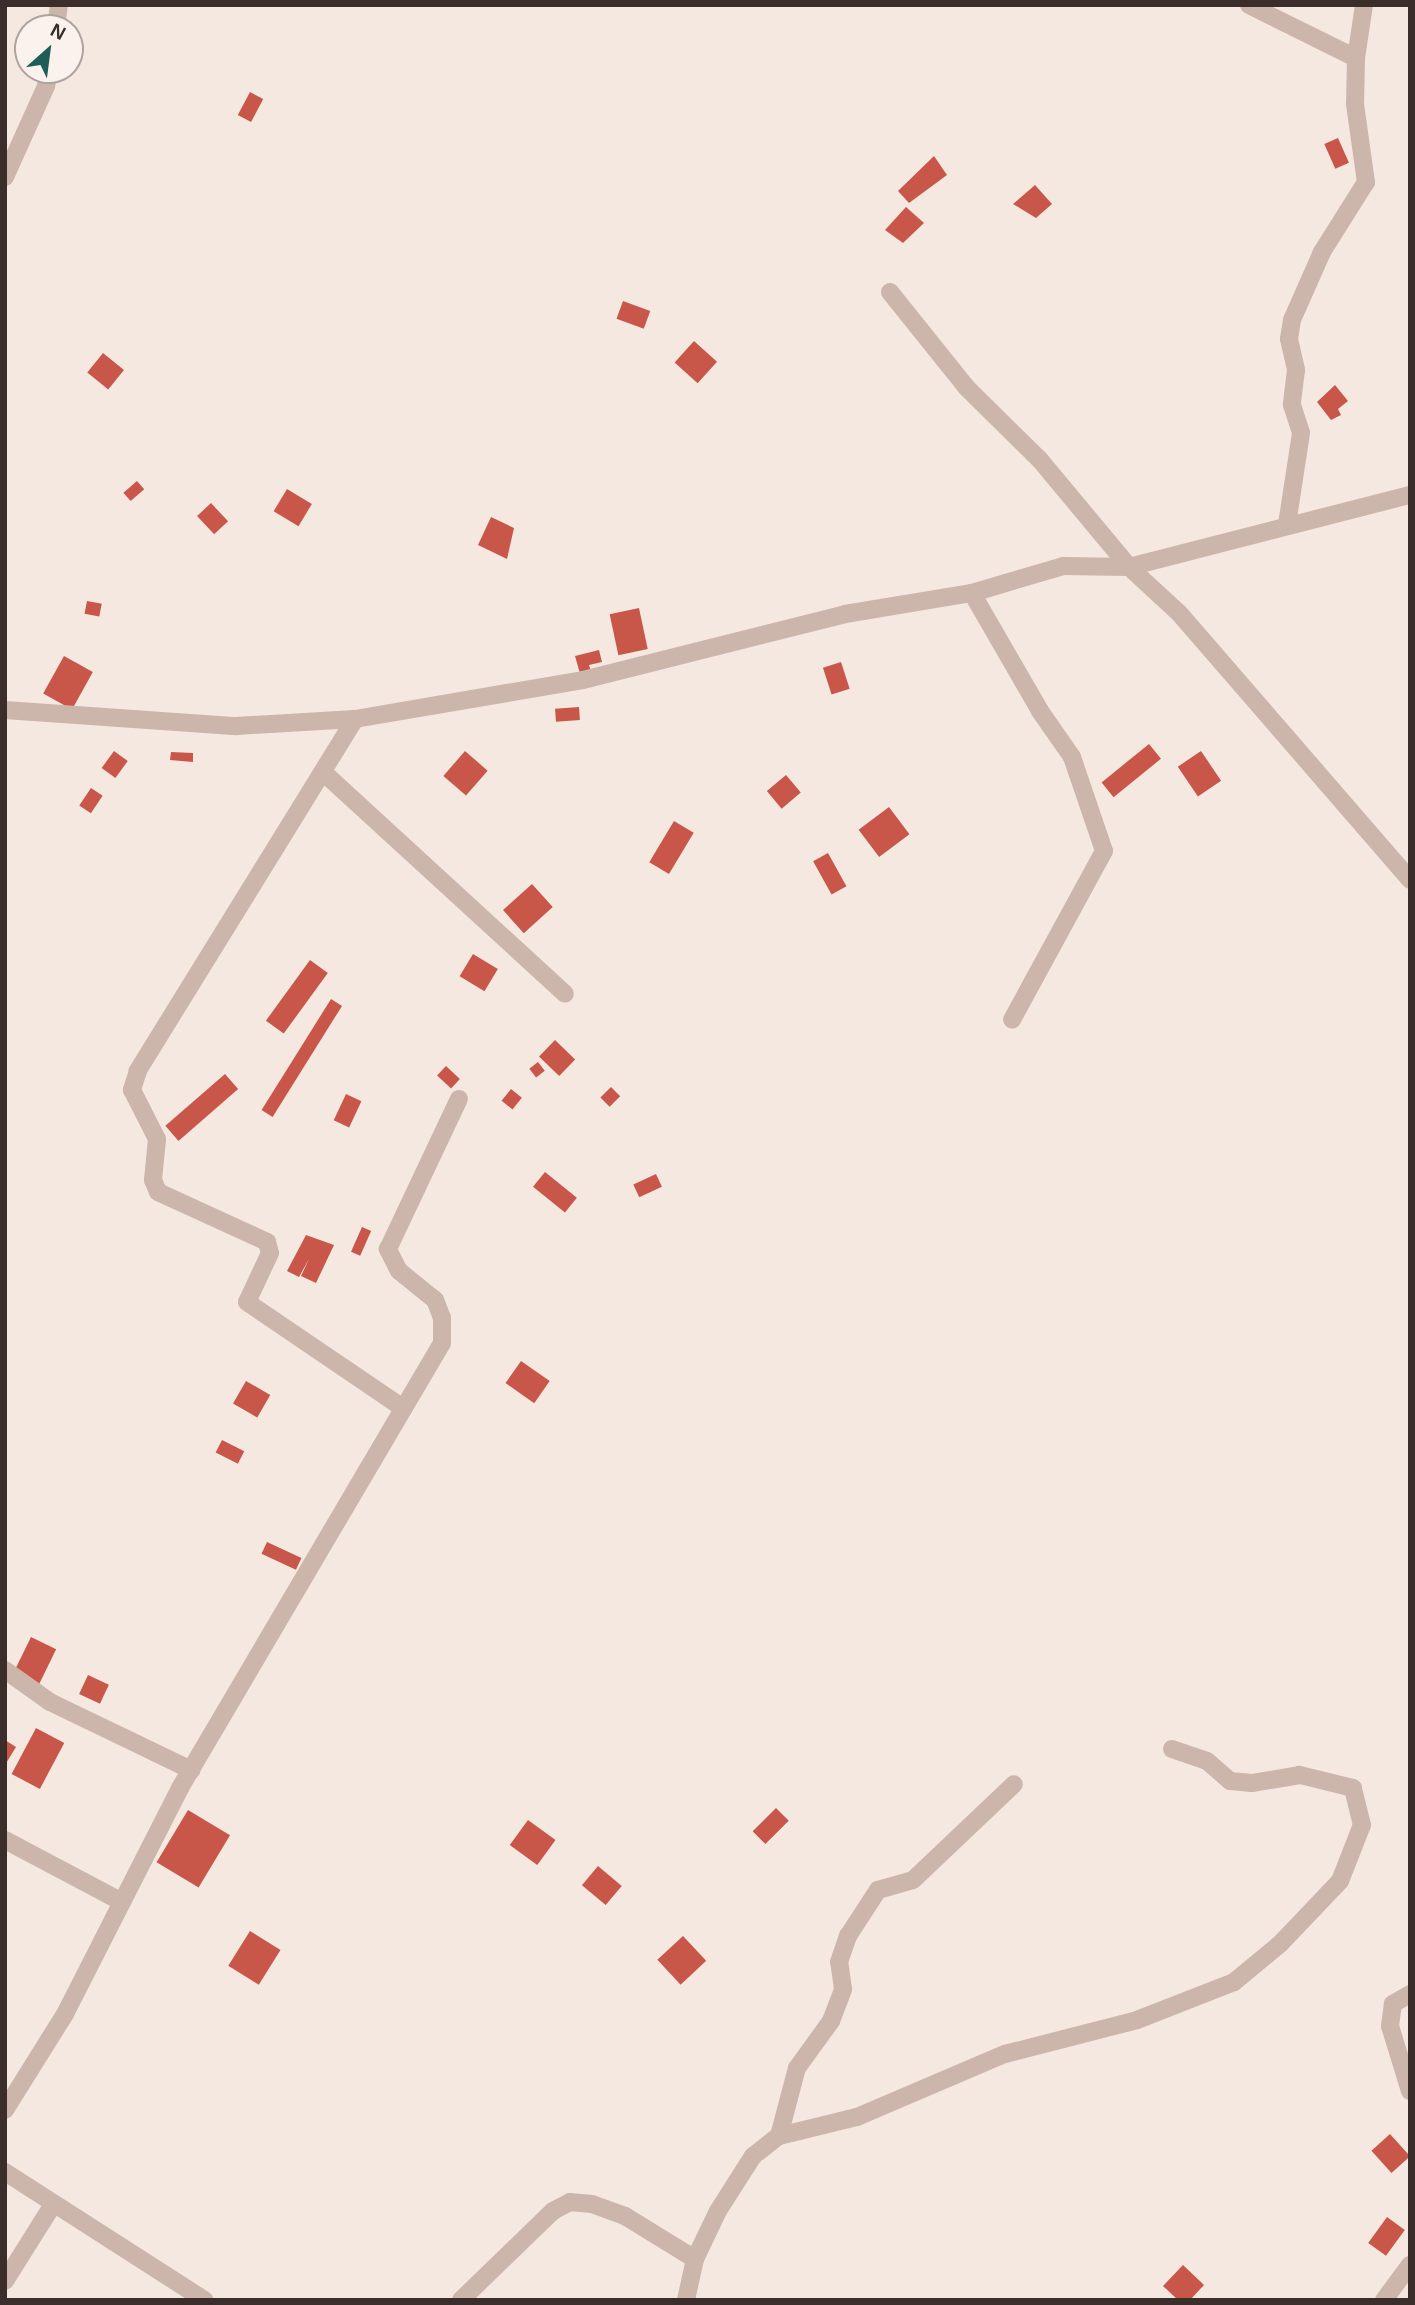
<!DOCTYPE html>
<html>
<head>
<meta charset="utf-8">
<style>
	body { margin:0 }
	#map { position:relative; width:1415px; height:2305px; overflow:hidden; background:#f4e8e0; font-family:Helvetica,sans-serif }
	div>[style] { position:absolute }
	.building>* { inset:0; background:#c8574a; transform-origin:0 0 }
	.minor>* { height:18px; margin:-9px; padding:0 9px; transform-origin:9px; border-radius:9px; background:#ccb6ab }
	span { translate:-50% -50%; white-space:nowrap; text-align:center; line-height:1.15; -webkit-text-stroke:6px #fbf2ed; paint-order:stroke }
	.frame { position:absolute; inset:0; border:7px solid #3a2d2a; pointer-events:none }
	.north { position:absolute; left:14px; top:14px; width:70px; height:70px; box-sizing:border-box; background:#fbf2ed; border:2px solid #aea39f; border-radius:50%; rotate:28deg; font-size:19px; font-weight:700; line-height:28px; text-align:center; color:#3a2d2a }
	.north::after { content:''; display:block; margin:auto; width:24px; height:32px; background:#1f5d58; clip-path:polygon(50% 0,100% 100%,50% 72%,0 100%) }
</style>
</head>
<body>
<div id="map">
	<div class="building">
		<div style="left:250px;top:92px;width:15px;height:26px;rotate:28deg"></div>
		<div style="left:1338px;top:138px;width:27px;height:15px;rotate:66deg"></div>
		<div style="clip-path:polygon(934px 156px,947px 175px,909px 203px,898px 191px)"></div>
		<div style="clip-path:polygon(1035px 185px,1052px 204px,1036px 218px,1013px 204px)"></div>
		<div style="clip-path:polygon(906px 207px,924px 223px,903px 243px,885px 230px)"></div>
		<div style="left:623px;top:301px;width:29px;height:19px;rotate:20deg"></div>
		<div style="left:694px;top:341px;width:31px;height:29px;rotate:42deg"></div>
		<div style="left:103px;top:353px;width:27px;height:25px;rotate:39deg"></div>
		<div style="clip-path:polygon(1335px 385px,1348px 401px,1338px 409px,1341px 415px,1331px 420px,1317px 402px)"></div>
		<div style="left:137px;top:481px;width:11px;height:18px;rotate:49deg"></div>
		<div style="left:287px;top:489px;width:29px;height:26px;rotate:31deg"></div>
		<div style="left:211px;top:503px;width:25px;height:19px;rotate:47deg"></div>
		<div style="clip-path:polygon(491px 517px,514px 528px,507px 559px,478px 545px)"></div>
		<div style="left:87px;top:601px;width:15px;height:13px;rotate:11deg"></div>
		<div style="left:639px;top:608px;width:42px;height:30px;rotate:78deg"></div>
		<div style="clip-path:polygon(599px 650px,602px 662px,589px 665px,592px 675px,581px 677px,575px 656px)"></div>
		<div style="left:64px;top:656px;width:33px;height:43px;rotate:29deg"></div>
		<div style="left:841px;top:662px;width:28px;height:19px;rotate:72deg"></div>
		<div style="left:579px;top:707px;width:13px;height:24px;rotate:86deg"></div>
		<div style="left:1149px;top:744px;width:19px;height:61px;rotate:51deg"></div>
		<div style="left:114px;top:751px;width:17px;height:21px;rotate:36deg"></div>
		<div style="left:465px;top:751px;width:30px;height:33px;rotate:41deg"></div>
		<div style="left:1201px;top:751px;width:36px;height:28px;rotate:56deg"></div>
		<div style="clip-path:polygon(171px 752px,193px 753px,193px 762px,170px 760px)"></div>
		<div style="left:786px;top:775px;width:23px;height:25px;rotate:50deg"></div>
		<div style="left:91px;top:788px;width:14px;height:21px;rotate:34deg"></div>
		<div style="left:889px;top:807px;width:34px;height:38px;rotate:53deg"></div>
		<div style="left:674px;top:821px;width:23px;height:48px;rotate:31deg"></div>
		<div style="left:828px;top:853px;width:38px;height:17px;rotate:61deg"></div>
		<div style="left:532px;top:884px;width:31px;height:39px;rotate:48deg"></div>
		<div style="left:473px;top:954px;width:29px;height:26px;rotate:31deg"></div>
		<div style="left:310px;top:960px;width:22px;height:75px;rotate:36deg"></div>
		<div style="left:331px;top:999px;width:13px;height:131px;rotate:32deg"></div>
		<div style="left:555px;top:1040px;width:28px;height:23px;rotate:44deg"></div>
		<div style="left:538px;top:1062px;width:11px;height:11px;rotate:52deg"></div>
		<div style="left:446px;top:1066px;width:19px;height:13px;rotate:43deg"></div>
		<div style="left:225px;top:1074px;width:20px;height:79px;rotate:49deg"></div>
		<div style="left:611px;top:1087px;width:13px;height:15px;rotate:45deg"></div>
		<div style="left:511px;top:1089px;width:14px;height:15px;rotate:39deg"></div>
		<div style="left:346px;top:1094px;width:17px;height:29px;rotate:25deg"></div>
		<div style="left:545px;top:1172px;width:41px;height:19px;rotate:39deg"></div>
		<div style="left:656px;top:1174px;width:14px;height:25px;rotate:65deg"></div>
		<div style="left:362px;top:1227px;width:10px;height:27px;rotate:24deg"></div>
		<div style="clip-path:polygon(306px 1235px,334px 1245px,316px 1283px,301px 1276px,309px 1259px,299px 1277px,287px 1271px)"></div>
		<div style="left:521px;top:1361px;width:35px;height:27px;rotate:35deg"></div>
		<div style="left:246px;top:1381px;width:28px;height:26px;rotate:30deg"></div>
		<div style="left:222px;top:1440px;width:25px;height:14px;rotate:27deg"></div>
		<div style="left:267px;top:1542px;width:38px;height:13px;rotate:25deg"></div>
		<div style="left:31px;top:1637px;width:28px;height:39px;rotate:26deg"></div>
		<div style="left:88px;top:1675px;width:23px;height:21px;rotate:25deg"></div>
		<div style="left:36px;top:1728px;width:32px;height:52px;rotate:28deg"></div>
		<div style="clip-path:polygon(5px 1740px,16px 1747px,5px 1765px)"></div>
		<div style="left:776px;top:1808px;width:18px;height:33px;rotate:45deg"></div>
		<div style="left:188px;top:1810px;width:49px;height:61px;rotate:31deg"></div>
		<div style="left:528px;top:1820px;width:34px;height:31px;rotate:36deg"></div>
		<div style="left:598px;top:1866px;width:31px;height:25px;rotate:40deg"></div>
		<div style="left:250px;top:1931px;width:36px;height:41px;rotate:32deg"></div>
		<div style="left:683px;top:1936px;width:34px;height:35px;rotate:47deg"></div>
		<div style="left:1390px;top:2134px;width:30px;height:25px;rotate:48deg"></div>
		<div style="left:1387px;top:2217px;width:22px;height:32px;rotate:36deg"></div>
		<div style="clip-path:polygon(1183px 2265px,1204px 2285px,1190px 2300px,1178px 2300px,1163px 2286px)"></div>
	</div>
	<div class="minor">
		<div style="left:1249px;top:5px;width:119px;rotate:26.4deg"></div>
		<div style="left:1356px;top:58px;width:46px;rotate:91.2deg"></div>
		<div style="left:1355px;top:104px;width:79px;rotate:82deg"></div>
		<div style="left:1366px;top:182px;width:83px;rotate:122.2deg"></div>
		<div style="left:1322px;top:252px;width:74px;rotate:113.8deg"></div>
		<div style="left:1292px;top:320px;width:19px;rotate:99deg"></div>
		<div style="left:1289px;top:339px;width:32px;rotate:77deg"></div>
		<div style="left:1296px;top:370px;width:35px;rotate:97deg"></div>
		<div style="left:1292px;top:405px;width:29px;rotate:72deg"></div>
		<div style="left:1301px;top:433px;width:93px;rotate:98.7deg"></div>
		<div style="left:56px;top:28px;width:23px;rotate:-83deg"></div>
		<div style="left:1356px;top:58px;width:54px;rotate:-81.4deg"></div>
		<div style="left:5px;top:177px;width:100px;rotate:-65.7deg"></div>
		<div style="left:46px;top:86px;width:16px;rotate:-79deg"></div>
		<div style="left:890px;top:292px;width:122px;rotate:51.3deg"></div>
		<div style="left:966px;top:387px;width:104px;rotate:44.6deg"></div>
		<div style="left:1040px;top:460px;width:139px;rotate:50.2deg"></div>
		<div style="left:1129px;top:567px;width:68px;rotate:42.6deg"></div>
		<div style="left:1179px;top:613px;width:353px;rotate:49.1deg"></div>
		<div style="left:972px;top:593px;width:136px;rotate:60deg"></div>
		<div style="left:1040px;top:711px;width:56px;rotate:55.2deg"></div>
		<div style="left:1072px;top:757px;width:99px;rotate:71.2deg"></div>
		<div style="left:1104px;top:851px;width:192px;rotate:118.6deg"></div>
		<div style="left:5px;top:710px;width:232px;rotate:4deg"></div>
		<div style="left:236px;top:726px;width:119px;rotate:-3.4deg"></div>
		<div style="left:355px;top:719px;width:231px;rotate:-9.7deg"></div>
		<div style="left:583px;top:680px;width:270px;rotate:-14.1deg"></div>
		<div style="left:845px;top:614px;width:129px;rotate:-9.4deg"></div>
		<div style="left:972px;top:593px;width:95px;rotate:-16.5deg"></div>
		<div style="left:1063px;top:566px;width:66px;rotate:0.9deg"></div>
		<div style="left:1129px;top:567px;width:290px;rotate:-14.4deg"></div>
		<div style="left:355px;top:719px;width:414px;rotate:121.7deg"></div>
		<div style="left:138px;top:1071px;width:20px;rotate:108deg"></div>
		<div style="left:132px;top:1090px;width:55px;rotate:63deg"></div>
		<div style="left:157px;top:1139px;width:41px;rotate:95.6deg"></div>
		<div style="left:153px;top:1180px;width:13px;rotate:67deg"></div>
		<div style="left:158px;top:1192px;width:120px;rotate:24.6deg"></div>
		<div style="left:267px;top:1242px;width:11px;rotate:75deg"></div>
		<div style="left:270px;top:1253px;width:54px;rotate:115.1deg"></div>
		<div style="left:247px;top:1302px;width:189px;rotate:34.2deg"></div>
		<div style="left:323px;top:772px;width:328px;rotate:42.5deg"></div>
		<div style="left:5px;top:1670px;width:55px;rotate:35.4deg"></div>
		<div style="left:50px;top:1702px;width:157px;rotate:25.7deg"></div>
		<div style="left:5px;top:1840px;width:132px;rotate:27.9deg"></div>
		<div style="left:1410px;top:1994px;width:20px;rotate:150deg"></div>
		<div style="left:1393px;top:2004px;width:22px;rotate:98deg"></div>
		<div style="left:1390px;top:2026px;width:68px;rotate:72.9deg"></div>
		<div style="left:5px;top:2110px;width:113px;rotate:-58deg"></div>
		<div style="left:65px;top:2014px;width:254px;rotate:-63deg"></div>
		<div style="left:180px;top:1788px;width:516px;rotate:-59.51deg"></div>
		<div style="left:442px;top:1343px;width:25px;rotate:-90deg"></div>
		<div style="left:442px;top:1318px;width:19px;rotate:-111deg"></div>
		<div style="left:435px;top:1300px;width:46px;rotate:-141.1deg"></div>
		<div style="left:399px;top:1271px;width:25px;rotate:-117deg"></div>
		<div style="left:388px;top:1249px;width:166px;rotate:-64.7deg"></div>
		<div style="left:779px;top:2136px;width:80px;rotate:-13.7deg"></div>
		<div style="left:857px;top:2117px;width:161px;rotate:-23.1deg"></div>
		<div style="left:1005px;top:2054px;width:136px;rotate:-14.4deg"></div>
		<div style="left:1137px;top:2020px;width:104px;rotate:-21.4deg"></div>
		<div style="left:1234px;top:1982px;width:60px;rotate:-39.6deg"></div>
		<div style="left:1280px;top:1944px;width:87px;rotate:-46.4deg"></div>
		<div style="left:1340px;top:1881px;width:60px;rotate:-68.6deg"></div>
		<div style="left:1362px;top:1825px;width:38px;rotate:-104deg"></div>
		<div style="left:1353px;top:1788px;width:55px;rotate:-166.2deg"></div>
		<div style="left:1300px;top:1775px;width:49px;rotate:170.5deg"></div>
		<div style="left:1252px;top:1783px;width:22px;rotate:-175deg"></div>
		<div style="left:1230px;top:1781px;width:30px;rotate:-139deg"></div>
		<div style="left:1207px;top:1761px;width:37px;rotate:-161deg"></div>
		<div style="left:5px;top:2172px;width:237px;rotate:32.7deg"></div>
		<div style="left:5px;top:2281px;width:89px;rotate:-57.9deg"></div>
		<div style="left:461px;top:2300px;width:128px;rotate:-44.1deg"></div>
		<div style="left:553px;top:2211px;width:19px;rotate:-28deg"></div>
		<div style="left:570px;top:2202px;width:22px;rotate:5deg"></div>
		<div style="left:592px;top:2204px;width:35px;rotate:20deg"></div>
		<div style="left:625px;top:2216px;width:82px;rotate:31.6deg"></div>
		<div style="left:686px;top:2300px;width:42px;rotate:-77.6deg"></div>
		<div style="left:695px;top:2259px;width:53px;rotate:-64.4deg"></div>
		<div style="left:718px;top:2211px;width:65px;rotate:-57.5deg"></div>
		<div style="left:753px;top:2156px;width:33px;rotate:-38deg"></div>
		<div style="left:779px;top:2136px;width:70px;rotate:-75.2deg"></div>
		<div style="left:797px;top:2068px;width:58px;rotate:-54.1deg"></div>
		<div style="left:831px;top:2021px;width:34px;rotate:-69deg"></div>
		<div style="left:843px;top:1989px;width:27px;rotate:-98deg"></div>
		<div style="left:839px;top:1962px;width:28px;rotate:-71deg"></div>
		<div style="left:848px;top:1936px;width:55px;rotate:-56.9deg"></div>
		<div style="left:878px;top:1890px;width:36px;rotate:-16deg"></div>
		<div style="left:913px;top:1880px;width:139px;rotate:-43.5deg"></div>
		<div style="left:1384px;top:2300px;width:44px;rotate:-53.4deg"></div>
	</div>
	<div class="frame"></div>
	<div class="north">N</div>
</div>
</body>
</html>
